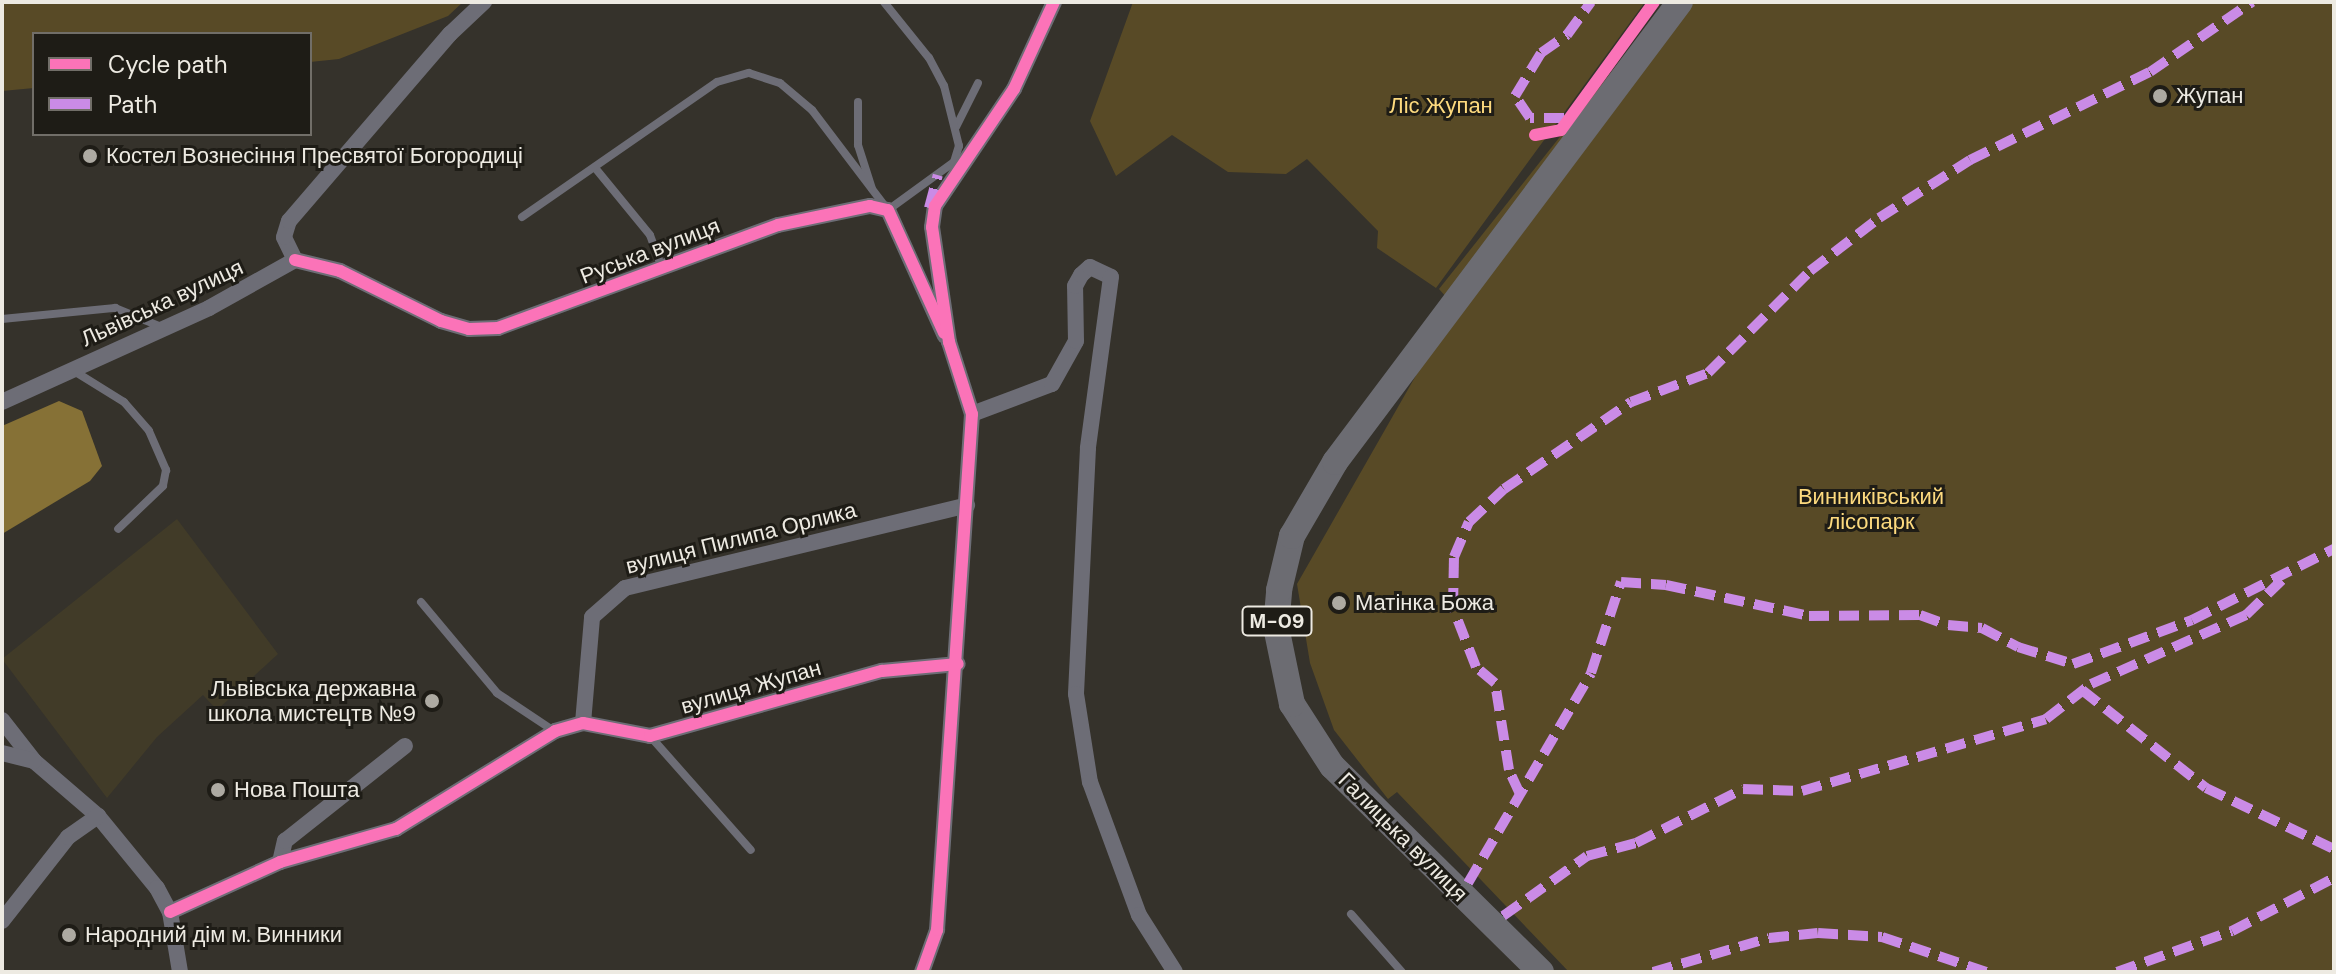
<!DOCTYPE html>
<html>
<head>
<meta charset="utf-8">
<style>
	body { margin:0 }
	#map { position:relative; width:2336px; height:974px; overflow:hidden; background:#35322b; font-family:"DM Sans",sans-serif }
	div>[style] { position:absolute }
	.built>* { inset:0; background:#413b28 }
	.green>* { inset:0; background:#584a26 }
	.water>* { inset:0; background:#867136 }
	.service>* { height:8px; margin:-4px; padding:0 4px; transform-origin:4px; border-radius:4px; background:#6d6d76 }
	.minor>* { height:16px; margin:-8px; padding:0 8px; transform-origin:8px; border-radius:8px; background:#6d6d76 }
	.primary>* { height:26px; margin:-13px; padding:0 13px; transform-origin:13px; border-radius:13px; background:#6c6c72 }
	.quiet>* { height:10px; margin-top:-5px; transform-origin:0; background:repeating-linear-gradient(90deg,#ca8be6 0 20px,transparent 0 30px) }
	.cycleway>* { height:12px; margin:-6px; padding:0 6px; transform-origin:6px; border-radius:6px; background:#fb73b8 }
	.dots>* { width:22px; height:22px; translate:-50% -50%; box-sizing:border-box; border:4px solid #1e1c16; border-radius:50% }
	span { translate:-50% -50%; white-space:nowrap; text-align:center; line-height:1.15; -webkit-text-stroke:6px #1e1c16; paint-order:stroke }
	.shield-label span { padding:2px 6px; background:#1e1c16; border:2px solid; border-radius:6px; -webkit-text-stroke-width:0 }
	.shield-label { font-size:20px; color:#edeae2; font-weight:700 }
	.poi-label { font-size:22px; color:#edeae2 }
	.left { translate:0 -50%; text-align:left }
	.right { translate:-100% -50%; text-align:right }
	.park-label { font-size:22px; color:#fdda7e }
	.street-label { font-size:22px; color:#edeae2 }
	.frame { position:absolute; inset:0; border:4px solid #edeae2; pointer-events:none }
	.legend { position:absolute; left:32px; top:32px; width:280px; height:104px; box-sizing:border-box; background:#1e1c16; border:2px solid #716e68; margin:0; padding:10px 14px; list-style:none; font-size:24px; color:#edeae2 }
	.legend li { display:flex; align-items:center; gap:16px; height:40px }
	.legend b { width:40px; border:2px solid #716e68 }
</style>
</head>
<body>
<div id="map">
	<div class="built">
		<div style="clip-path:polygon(177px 519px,278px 654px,217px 710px,203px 695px,157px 737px,107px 798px,2px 659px)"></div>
	</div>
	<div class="green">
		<div style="clip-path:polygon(2px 2px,463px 2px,448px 16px,339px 59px,310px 62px,310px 34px,34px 34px,34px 88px,2px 91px)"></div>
		<div style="clip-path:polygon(1133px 2px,1645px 2px,1436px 288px,1377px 248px,1378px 231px,1307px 159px,1286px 174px,1228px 172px,1172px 135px,1116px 176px,1090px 121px)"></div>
		<div style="clip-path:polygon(1667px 2px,2334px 2px,2334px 972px,1569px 972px,1397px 792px,1388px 799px,1334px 730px,1310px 663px,1297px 584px,1455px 307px,1439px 289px)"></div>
	</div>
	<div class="water">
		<div style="clip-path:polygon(59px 401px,82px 411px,102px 466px,90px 481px,2px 534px,2px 426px)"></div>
	</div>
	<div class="service">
		<div style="left:858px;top:102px;width:43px;rotate:90deg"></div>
		<div style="left:858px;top:145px;width:46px;rotate:72.3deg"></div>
		<div style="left:956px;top:127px;width:49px;rotate:-63.4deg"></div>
		<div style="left:596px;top:169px;width:85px;rotate:50.7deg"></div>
		<div style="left:650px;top:235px;width:32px;rotate:70deg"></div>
		<div style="left:522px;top:217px;width:237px;rotate:-34.7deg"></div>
		<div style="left:717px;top:82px;width:33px;rotate:-16deg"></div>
		<div style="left:749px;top:73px;width:33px;rotate:18deg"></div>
		<div style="left:780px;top:83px;width:42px;rotate:40.2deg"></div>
		<div style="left:812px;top:110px;width:126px;rotate:52.8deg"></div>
		<div style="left:888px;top:210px;width:82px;rotate:-36deg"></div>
		<div style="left:954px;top:162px;width:17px;rotate:-73deg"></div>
		<div style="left:959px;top:146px;width:62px;rotate:-104deg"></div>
		<div style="left:944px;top:86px;width:32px;rotate:-118deg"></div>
		<div style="left:929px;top:58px;width:72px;rotate:-128.8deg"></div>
		<div style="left:2px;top:319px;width:114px;rotate:-5.6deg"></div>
		<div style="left:115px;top:308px;width:48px;rotate:22.2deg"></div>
		<div style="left:74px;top:371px;width:59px;rotate:31.8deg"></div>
		<div style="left:124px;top:402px;width:38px;rotate:49deg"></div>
		<div style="left:149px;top:431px;width:43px;rotate:66.4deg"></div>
		<div style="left:166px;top:470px;width:16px;rotate:101deg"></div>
		<div style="left:163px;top:486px;width:62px;rotate:136.3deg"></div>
		<div style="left:421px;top:602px;width:119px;rotate:50.1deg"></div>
		<div style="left:497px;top:693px;width:69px;rotate:33.7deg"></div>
		<div style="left:650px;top:736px;width:152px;rotate:48.5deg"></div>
		<div style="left:1351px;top:914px;width:77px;rotate:48.7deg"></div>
	</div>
	<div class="minor">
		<div style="left:295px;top:260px;width:46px;rotate:13.7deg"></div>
		<div style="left:340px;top:271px;width:113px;rotate:26.3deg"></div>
		<div style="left:441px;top:321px;width:29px;rotate:16deg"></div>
		<div style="left:469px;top:329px;width:29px;rotate:-2deg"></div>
		<div style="left:498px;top:328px;width:298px;rotate:-20.2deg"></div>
		<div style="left:778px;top:225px;width:94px;rotate:-11.7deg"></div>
		<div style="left:870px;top:206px;width:18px;rotate:13deg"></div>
		<div style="left:888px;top:210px;width:138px;rotate:65.7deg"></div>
		<div style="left:2px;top:402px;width:227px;rotate:-24.4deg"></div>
		<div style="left:209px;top:308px;width:98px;rotate:-29.2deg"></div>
		<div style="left:295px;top:260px;width:25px;rotate:-116deg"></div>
		<div style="left:284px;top:237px;width:17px;rotate:-73deg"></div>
		<div style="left:289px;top:221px;width:247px;rotate:-49.3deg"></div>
		<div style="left:450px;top:34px;width:47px;rotate:-43.3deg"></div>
		<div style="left:972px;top:414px;width:85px;rotate:-20.6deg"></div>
		<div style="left:1052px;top:384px;width:49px;rotate:-60.8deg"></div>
		<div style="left:1076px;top:341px;width:55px;rotate:-91deg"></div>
		<div style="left:1075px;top:286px;width:13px;rotate:-61deg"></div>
		<div style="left:1081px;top:275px;width:12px;rotate:-42deg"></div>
		<div style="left:1090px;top:267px;width:23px;rotate:25deg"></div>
		<div style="left:1111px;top:277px;width:173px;rotate:97.7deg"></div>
		<div style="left:1088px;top:448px;width:246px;rotate:92.8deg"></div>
		<div style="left:1076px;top:694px;width:89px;rotate:81deg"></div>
		<div style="left:1090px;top:782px;width:142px;rotate:69.8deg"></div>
		<div style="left:1139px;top:915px;width:67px;rotate:57.7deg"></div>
		<div style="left:2px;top:720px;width:52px;rotate:52deg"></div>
		<div style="left:34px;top:761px;width:84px;rotate:40.7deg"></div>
		<div style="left:98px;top:816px;width:93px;rotate:50.7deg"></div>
		<div style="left:157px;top:888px;width:27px;rotate:62deg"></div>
		<div style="left:170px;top:912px;width:61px;rotate:80.5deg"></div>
		<div style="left:583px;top:723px;width:106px;rotate:-85.1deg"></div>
		<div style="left:592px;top:617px;width:44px;rotate:-41.3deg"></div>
		<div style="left:625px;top:588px;width:352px;rotate:-13.6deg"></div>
		<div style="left:2px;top:753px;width:33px;rotate:14deg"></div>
		<div style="left:280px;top:862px;width:22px;rotate:-77deg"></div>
		<div style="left:285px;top:841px;width:153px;rotate:-38.4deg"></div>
		<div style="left:170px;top:912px;width:121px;rotate:-24.4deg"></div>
		<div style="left:280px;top:862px;width:121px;rotate:-15.9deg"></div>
		<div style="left:396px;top:829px;width:187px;rotate:-31.6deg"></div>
		<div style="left:555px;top:731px;width:29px;rotate:-16deg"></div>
		<div style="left:583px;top:723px;width:68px;rotate:11deg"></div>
		<div style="left:650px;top:736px;width:241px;rotate:-15.7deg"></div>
		<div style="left:882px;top:671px;width:76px;rotate:-5.3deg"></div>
		<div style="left:2px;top:921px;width:107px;rotate:-51.8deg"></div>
		<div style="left:68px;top:837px;width:37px;rotate:-35deg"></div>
		<div style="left:922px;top:972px;width:45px;rotate:-70.3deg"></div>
		<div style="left:937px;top:930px;width:517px;rotate:-86.12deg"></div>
		<div style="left:972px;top:414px;width:76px;rotate:-107.7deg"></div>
		<div style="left:949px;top:342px;width:116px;rotate:-98.4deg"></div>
		<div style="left:932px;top:227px;width:21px;rotate:-82deg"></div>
		<div style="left:935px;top:206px;width:141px;rotate:-56deg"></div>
		<div style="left:1014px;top:89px;width:96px;rotate:-65.3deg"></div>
	</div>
	<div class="primary">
		<div style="left:1541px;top:972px;width:293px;rotate:-135.4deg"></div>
		<div style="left:1332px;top:766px;width:74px;rotate:-122.8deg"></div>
		<div style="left:1292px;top:704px;width:79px;rotate:-101.7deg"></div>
		<div style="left:1276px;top:627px;width:37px;rotate:-85deg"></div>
		<div style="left:1279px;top:590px;width:56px;rotate:-76.5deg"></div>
		<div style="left:1292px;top:536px;width:86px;rotate:-59.8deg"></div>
		<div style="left:1335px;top:462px;width:575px;rotate:-53.13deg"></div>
	</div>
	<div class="quiet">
		<div style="left:1564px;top:118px;width:34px;rotate:180deg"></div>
		<div style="left:1530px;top:118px;width:27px;rotate:-124deg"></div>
		<div style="left:1515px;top:96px;width:50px;rotate:-58.8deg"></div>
		<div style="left:1541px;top:53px;width:32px;rotate:-35deg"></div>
		<div style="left:1567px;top:35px;width:41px;rotate:-54deg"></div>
		<div style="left:929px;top:208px;width:34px;rotate:-75deg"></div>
		<div style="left:2082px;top:690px;width:158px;rotate:38.3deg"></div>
		<div style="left:2206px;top:788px;width:142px;rotate:25.5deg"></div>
		<div style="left:1520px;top:794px;width:26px;rotate:-115deg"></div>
		<div style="left:1509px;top:770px;width:88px;rotate:-99.1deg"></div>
		<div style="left:1495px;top:683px;width:25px;rotate:-140deg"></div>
		<div style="left:1476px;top:667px;width:63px;rotate:-111.3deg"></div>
		<div style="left:1453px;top:608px;width:51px;rotate:-88.9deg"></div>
		<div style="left:1454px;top:557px;width:38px;rotate:-67deg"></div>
		<div style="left:1469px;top:522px;width:48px;rotate:-43.3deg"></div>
		<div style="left:1504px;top:489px;width:154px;rotate:-34.4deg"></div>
		<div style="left:1631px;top:402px;width:82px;rotate:-20.6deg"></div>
		<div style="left:1708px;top:373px;width:144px;rotate:-45deg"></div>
		<div style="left:1810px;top:271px;width:87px;rotate:-37.5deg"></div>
		<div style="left:1879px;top:218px;width:108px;rotate:-32.5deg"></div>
		<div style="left:1970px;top:160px;width:200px;rotate:-26.1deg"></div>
		<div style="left:2150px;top:72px;width:124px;rotate:-34.5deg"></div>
		<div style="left:1468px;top:883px;width:243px;rotate:-59.6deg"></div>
		<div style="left:1591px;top:673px;width:96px;rotate:-71.8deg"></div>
		<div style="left:1621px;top:582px;width:45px;rotate:3.8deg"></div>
		<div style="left:1666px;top:585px;width:146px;rotate:12.2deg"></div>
		<div style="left:1809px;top:616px;width:111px;rotate:-0.5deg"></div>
		<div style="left:1920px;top:615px;width:30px;rotate:20deg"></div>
		<div style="left:1948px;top:625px;width:34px;rotate:5deg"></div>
		<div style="left:1982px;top:628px;width:41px;rotate:27.8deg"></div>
		<div style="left:2018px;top:647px;width:58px;rotate:17.2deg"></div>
		<div style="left:2073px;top:664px;width:127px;rotate:-20.3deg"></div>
		<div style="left:2192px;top:620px;width:159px;rotate:-26.6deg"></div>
		<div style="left:1503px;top:916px;width:103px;rotate:-35.5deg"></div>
		<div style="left:1587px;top:856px;width:51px;rotate:-14.9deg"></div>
		<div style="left:1636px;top:843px;width:120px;rotate:-26.8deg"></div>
		<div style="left:1743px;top:789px;width:59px;rotate:1.9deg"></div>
		<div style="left:1802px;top:791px;width:254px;rotate:-16.4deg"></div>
		<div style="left:2046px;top:719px;width:57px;rotate:-37.9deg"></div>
		<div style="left:2091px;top:684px;width:170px;rotate:-24deg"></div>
		<div style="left:2246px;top:615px;width:50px;rotate:-44.2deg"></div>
		<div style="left:1653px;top:972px;width:121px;rotate:-16.3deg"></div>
		<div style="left:1769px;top:938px;width:49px;rotate:-5.8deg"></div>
		<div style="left:1818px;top:933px;width:64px;rotate:3.6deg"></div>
		<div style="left:1882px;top:937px;width:110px;rotate:18.6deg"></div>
		<div style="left:2117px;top:972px;width:122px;rotate:-19.6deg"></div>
		<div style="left:2232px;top:931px;width:115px;rotate:-27.5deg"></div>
	</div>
	<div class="cycleway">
		<div style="left:1535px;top:135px;width:26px;rotate:-11deg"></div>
		<div style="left:1561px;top:130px;width:158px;rotate:-54deg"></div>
		<div style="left:295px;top:260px;width:46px;rotate:13.7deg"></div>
		<div style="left:340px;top:271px;width:113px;rotate:26.3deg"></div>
		<div style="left:441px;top:321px;width:29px;rotate:16deg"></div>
		<div style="left:469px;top:329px;width:29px;rotate:-2deg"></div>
		<div style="left:498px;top:328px;width:298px;rotate:-20.2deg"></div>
		<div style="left:778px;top:225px;width:94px;rotate:-11.7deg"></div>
		<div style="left:870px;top:206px;width:18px;rotate:13deg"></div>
		<div style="left:888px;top:210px;width:135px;rotate:65.5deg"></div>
		<div style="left:170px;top:912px;width:121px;rotate:-24.4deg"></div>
		<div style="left:280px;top:862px;width:121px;rotate:-15.9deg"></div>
		<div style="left:396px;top:829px;width:187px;rotate:-31.6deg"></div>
		<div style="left:555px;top:731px;width:29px;rotate:-16deg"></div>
		<div style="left:583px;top:723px;width:68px;rotate:11deg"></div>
		<div style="left:650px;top:736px;width:241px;rotate:-15.7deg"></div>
		<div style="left:882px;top:671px;width:76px;rotate:-5.3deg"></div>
		<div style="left:922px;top:972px;width:45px;rotate:-70.3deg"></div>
		<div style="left:937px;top:930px;width:517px;rotate:-86.12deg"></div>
		<div style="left:972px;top:414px;width:76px;rotate:-107.7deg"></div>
		<div style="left:949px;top:342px;width:116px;rotate:-98.4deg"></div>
		<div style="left:932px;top:227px;width:21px;rotate:-82deg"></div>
		<div style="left:935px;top:206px;width:141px;rotate:-56deg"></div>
		<div style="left:1014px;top:89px;width:96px;rotate:-65.3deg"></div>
	</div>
	<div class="dots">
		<div style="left:2160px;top:96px;background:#adaaa2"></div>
		<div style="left:90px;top:156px;background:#adaaa2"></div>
		<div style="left:1339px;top:603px;background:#adaaa2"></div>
		<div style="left:432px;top:701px;background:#adaaa2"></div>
		<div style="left:218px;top:790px;background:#adaaa2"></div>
		<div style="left:69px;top:935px;background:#adaaa2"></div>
	</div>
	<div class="shield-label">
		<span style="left:1277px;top:621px">М-09</span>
	</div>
	<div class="poi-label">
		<span class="left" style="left:2176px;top:96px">Жупан</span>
		<span class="left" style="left:106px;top:156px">Костел Вознесіння Пресвятої Богородиці</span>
		<span class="left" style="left:1355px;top:603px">Матінка Божа</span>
		<span class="right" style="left:416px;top:701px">Львівська державна<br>школа мистецтв №9</span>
		<span class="left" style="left:234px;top:790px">Нова Пошта</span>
		<span class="left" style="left:85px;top:935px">Народний дім м. Винники</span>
	</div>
	<div class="park-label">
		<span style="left:1441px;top:106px">Ліс Жупан</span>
		<span style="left:1871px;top:509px">Винниківський<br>лісопарк</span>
	</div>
	<div class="street-label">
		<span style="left:650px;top:251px;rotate:-21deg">Руська вулиця</span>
		<span style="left:162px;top:303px;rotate:-25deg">Львівська вулиця</span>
		<span style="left:741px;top:538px;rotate:-14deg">вулиця Пилипа Орлика</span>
		<span style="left:751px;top:687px;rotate:-16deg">вулиця Жупан</span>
		<span style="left:1403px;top:837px;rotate:45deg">Галицька вулиця</span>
	</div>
	<div class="frame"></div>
	<ul class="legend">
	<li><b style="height:10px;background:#fb73b8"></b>Cycle path</li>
	<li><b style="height:10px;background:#ca8be6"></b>Path</li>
	</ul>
</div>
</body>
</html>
